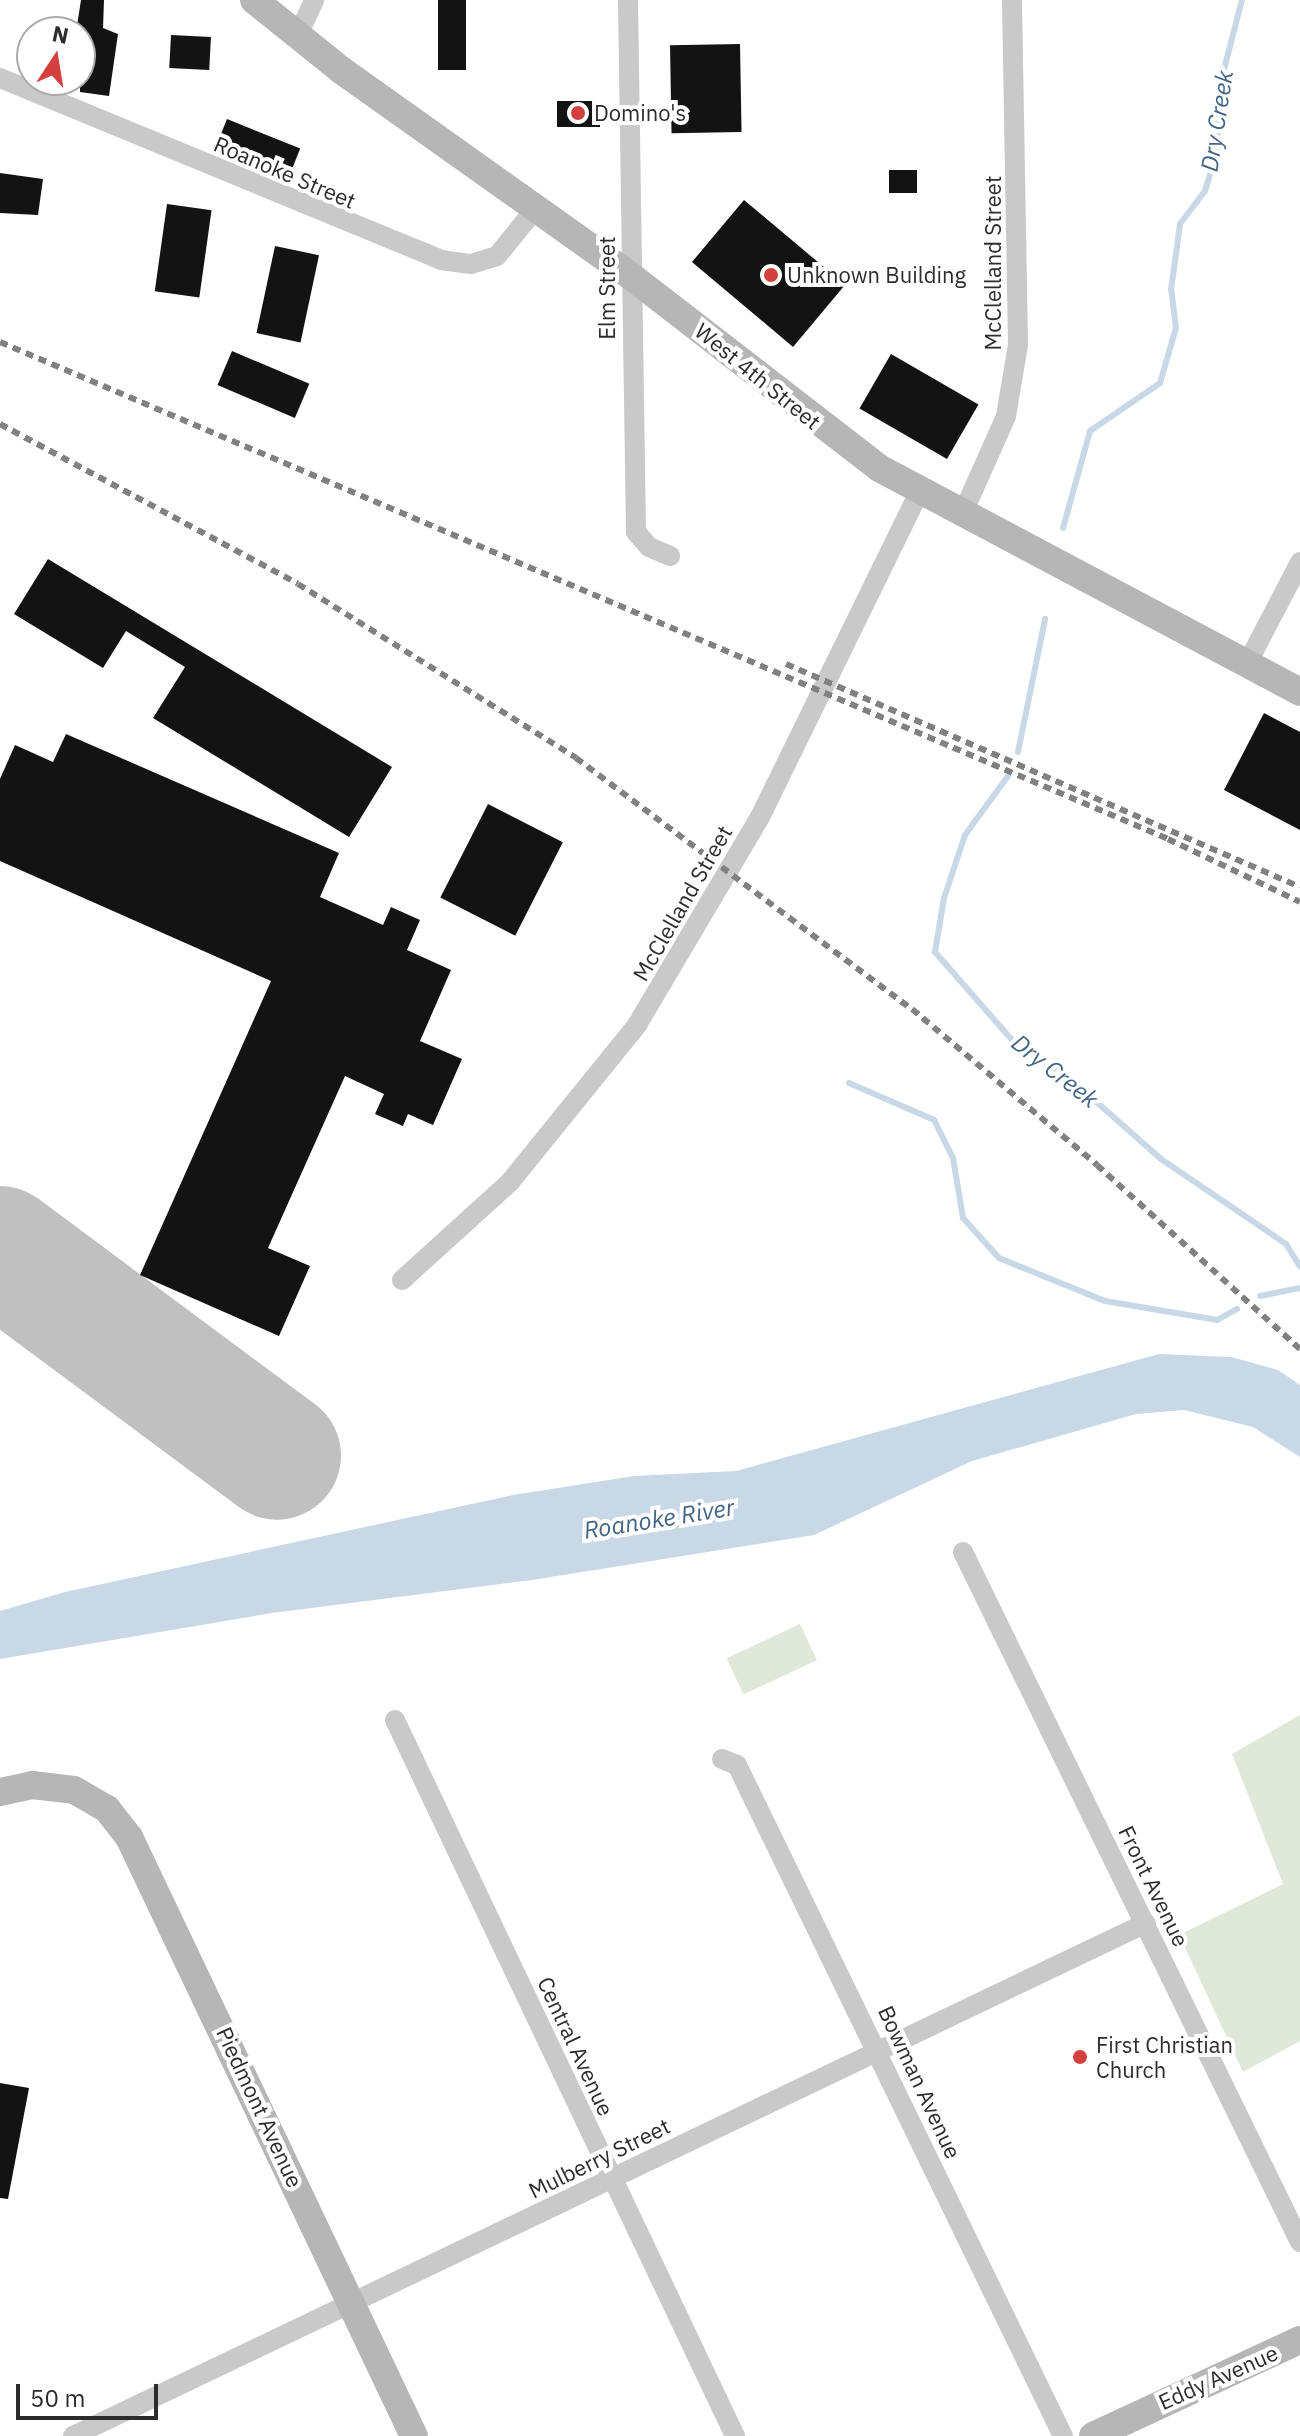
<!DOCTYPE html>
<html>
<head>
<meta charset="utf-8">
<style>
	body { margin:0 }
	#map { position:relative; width:1300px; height:2436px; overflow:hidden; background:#fff; font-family:"IBM Plex Sans",sans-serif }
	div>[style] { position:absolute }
	.green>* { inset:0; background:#e0e8da; transform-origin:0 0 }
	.water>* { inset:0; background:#c8d8e7 }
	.stream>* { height:6px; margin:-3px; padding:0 3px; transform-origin:3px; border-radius:3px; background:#c8d8e7 }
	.runway>* { height:128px; margin:-64px; padding:0 64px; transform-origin:64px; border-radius:64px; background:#c0c0c0 }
	.building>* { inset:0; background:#131313; transform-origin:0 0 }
	.street>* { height:20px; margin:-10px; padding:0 10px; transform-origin:10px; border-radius:10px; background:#c9c9c9 }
	.secondary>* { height:28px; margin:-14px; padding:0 14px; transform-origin:14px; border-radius:14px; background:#b6b6b6 }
	.rail>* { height:6px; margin-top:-3px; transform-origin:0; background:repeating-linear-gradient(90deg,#818181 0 8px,transparent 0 14px) }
	.dots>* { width:22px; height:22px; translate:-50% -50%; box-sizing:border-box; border:4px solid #fff; border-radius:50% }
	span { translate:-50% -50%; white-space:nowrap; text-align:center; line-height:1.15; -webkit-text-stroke:8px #fff; paint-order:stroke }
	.poi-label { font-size:22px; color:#2c2c2c }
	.left { translate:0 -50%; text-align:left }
	.street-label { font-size:22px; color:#2c2c2c }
	.water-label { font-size:24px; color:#436585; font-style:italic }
	.north { position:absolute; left:16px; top:16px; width:80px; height:80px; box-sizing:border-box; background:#fff; border:2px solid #ababab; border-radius:50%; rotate:12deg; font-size:22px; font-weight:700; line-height:32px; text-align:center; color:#2c2c2c }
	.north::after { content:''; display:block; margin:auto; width:28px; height:36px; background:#d3403e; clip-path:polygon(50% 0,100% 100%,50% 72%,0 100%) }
	.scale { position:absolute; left:16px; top:2384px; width:142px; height:36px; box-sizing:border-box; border:4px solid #2c2c2c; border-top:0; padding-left:10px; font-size:24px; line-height:28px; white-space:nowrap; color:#2c2c2c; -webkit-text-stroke:6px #fff; paint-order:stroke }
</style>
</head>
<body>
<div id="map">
	<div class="green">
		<div style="left:800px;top:1624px;width:40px;height:81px;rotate:65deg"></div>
		<div style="clip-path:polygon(1300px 1715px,1300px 2041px,1243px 2072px,1179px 1935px,1283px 1884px,1232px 1754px)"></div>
	</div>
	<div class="water">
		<div style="clip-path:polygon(1159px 1354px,1231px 1357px,1278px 1370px,1300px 1385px,1300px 1457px,1253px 1427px,1184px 1410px,1136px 1414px,972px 1461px,814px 1535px,532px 1580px,272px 1613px,0 1659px,0 1611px,65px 1592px,513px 1495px,634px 1476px,736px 1471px)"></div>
	</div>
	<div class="stream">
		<div style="left:1063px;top:528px;width:101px;rotate:-74.4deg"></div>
		<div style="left:1090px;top:431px;width:85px;rotate:-34.4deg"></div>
		<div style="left:1160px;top:383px;width:57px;rotate:-73.8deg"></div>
		<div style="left:1176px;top:328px;width:38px;rotate:-97deg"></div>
		<div style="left:1171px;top:290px;width:67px;rotate:-82.2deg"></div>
		<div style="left:1180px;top:224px;width:41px;rotate:-52.9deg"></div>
		<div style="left:1205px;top:191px;width:37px;rotate:-73deg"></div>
		<div style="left:1216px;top:156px;width:75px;rotate:-86.2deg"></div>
		<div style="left:1221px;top:81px;width:84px;rotate:-75.5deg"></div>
		<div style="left:1018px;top:752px;width:136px;rotate:-78.5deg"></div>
		<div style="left:1008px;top:776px;width:73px;rotate:126.1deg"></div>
		<div style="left:965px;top:835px;width:66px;rotate:108.4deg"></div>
		<div style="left:944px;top:898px;width:55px;rotate:99.5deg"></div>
		<div style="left:935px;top:952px;width:129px;rotate:48.8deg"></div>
		<div style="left:1020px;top:1049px;width:54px;rotate:29.9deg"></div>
		<div style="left:1067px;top:1076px;width:125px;rotate:41.4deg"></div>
		<div style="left:1161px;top:1159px;width:151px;rotate:34.2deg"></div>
		<div style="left:1286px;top:1244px;width:26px;rotate:58deg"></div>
		<div style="left:849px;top:1083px;width:93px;rotate:23.5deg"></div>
		<div style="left:934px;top:1120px;width:42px;rotate:63.4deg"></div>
		<div style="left:953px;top:1158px;width:61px;rotate:80.5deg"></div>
		<div style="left:963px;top:1218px;width:54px;rotate:48deg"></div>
		<div style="left:999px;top:1258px;width:114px;rotate:22.1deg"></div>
		<div style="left:1105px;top:1301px;width:114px;rotate:9.6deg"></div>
		<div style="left:1217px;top:1320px;width:23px;rotate:-29deg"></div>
		<div style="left:1260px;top:1296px;width:41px;rotate:-11.3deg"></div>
	</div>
	<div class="runway">
		<div style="left:0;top:1250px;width:345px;rotate:36.6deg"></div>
	</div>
	<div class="building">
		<div style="clip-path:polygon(81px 0,104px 0,103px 28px,118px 34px,109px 96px,80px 92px,80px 32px,76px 32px)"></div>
		<div style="left:438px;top:0;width:28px;height:70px"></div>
		<div style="left:171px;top:35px;width:40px;height:33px;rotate:3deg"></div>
		<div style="left:740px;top:44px;width:88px;height:70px;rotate:89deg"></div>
		<div style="left:557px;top:101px;width:43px;height:26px"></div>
		<div style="left:227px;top:119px;width:79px;height:29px;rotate:22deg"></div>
		<div style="left:889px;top:170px;width:28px;height:23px"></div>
		<div style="clip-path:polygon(0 173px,43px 179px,38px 215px,0 213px)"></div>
		<div style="left:744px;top:200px;width:132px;height:81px;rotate:40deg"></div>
		<div style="left:167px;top:204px;width:45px;height:88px;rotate:8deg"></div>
		<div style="left:275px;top:246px;width:45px;height:89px;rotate:12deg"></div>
		<div style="left:232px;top:351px;width:84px;height:37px;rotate:23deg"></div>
		<div style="left:891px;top:354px;width:101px;height:63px;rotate:30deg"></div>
		<div style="clip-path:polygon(48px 559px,392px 767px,349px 837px,153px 718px,185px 667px,126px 631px,103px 668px,14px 614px)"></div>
		<div style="clip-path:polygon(1264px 713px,1300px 732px,1300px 830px,1224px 790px)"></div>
		<div style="clip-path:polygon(66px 734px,339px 853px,320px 897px,383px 925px,391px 907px,420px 920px,407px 950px,451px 970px,420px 1041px,462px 1059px,433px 1125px,408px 1114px,403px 1126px,375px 1114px,384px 1094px,345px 1076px,268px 1248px,310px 1266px,279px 1336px,140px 1275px,271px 981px,0 861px,0 779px,15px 745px,53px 762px)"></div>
		<div style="left:488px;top:804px;width:84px;height:105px;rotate:27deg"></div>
		<div style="clip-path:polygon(0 2083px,29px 2088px,8px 2199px,0 2198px)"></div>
	</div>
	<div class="street">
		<div style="left:628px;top:0;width:532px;rotate:89.14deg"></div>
		<div style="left:636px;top:532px;width:20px;rotate:49deg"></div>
		<div style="left:649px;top:547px;width:23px;rotate:23deg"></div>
		<div style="left:298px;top:35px;width:38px;rotate:-65deg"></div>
		<div style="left:0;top:78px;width:477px;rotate:22.4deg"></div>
		<div style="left:441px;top:260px;width:30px;rotate:8deg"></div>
		<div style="left:471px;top:264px;width:27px;rotate:-17deg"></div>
		<div style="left:497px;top:256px;width:62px;rotate:-50.9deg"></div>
		<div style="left:962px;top:515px;width:108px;rotate:-66deg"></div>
		<div style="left:1006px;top:416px;width:72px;rotate:-80.4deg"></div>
		<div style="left:1018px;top:345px;width:345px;rotate:-91deg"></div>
		<div style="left:1247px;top:664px;width:115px;rotate:-62.5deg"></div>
		<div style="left:402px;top:1280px;width:146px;rotate:-42.2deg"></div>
		<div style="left:510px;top:1182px;width:202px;rotate:-51deg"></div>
		<div style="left:637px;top:1025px;width:242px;rotate:-59.4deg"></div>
		<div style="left:760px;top:817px;width:362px;rotate:-63.9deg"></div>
		<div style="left:963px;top:1552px;width:768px;rotate:63.97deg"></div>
		<div style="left:395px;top:1720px;width:793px;rotate:64.6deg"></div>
		<div style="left:722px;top:1759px;width:16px;rotate:22deg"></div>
		<div style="left:737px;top:1765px;width:746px;rotate:64.09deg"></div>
		<div style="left:73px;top:2436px;width:1189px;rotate:-25.55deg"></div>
	</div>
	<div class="secondary">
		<div style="left:254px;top:0;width:112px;rotate:38.8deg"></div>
		<div style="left:341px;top:70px;width:357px;rotate:35.4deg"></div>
		<div style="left:632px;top:277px;width:312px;rotate:37.7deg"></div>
		<div style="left:879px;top:468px;width:477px;rotate:28deg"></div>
		<div style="left:0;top:1792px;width:33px;rotate:-12deg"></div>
		<div style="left:32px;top:1785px;width:42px;rotate:6.8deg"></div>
		<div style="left:74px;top:1790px;width:38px;rotate:30deg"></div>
		<div style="left:107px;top:1809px;width:36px;rotate:52deg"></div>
		<div style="left:129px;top:1837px;width:663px;rotate:64.56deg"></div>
		<div style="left:1093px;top:2436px;width:228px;rotate:-24.9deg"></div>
	</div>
	<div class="rail">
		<div style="left:0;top:342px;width:1269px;rotate:23.05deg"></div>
		<div style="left:1168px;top:839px;width:146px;rotate:25.5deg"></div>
		<div style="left:0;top:424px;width:338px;rotate:28.2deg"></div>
		<div style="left:298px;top:584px;width:328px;rotate:32deg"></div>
		<div style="left:576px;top:758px;width:419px;rotate:36.8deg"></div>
		<div style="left:912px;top:1009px;width:242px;rotate:40.1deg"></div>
		<div style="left:1097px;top:1165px;width:274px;rotate:42.2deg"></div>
		<div style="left:786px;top:664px;width:560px;rotate:23.45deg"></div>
	</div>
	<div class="dots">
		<div style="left:578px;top:113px;background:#d3403e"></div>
		<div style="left:771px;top:275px;background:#d3403e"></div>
		<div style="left:1080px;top:2057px;background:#d3403e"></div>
	</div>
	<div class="poi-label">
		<span class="left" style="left:594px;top:113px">Domino's</span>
		<span class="left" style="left:787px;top:275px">Unknown Building</span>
		<span class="left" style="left:1096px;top:2057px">First Christian<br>Church</span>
	</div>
	<div class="street-label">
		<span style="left:285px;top:172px;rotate:23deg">Roanoke Street</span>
		<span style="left:993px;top:263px;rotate:-90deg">McClelland Street</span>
		<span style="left:607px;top:288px;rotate:-90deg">Elm Street</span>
		<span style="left:758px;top:376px;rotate:39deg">West 4th Street</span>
		<span style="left:682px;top:903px;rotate:-60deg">McClelland Street</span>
		<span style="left:1154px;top:1886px;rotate:64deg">Front Avenue</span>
		<span style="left:576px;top:2046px;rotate:65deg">Central Avenue</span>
		<span style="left:920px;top:2082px;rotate:65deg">Bowman Avenue</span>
		<span style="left:260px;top:2107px;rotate:65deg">Piedmont Avenue</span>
		<span style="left:599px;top:2158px;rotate:-26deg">Mulberry Street</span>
		<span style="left:1218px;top:2377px;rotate:-24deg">Eddy Avenue</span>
	</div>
	<div class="water-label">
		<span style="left:1217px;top:121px;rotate:-81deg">Dry Creek</span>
		<span style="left:1055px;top:1071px;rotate:38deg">Dry Creek</span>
		<span style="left:659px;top:1519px;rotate:-9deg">Roanoke River</span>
	</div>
	<div class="north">N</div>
	<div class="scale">50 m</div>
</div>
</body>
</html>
